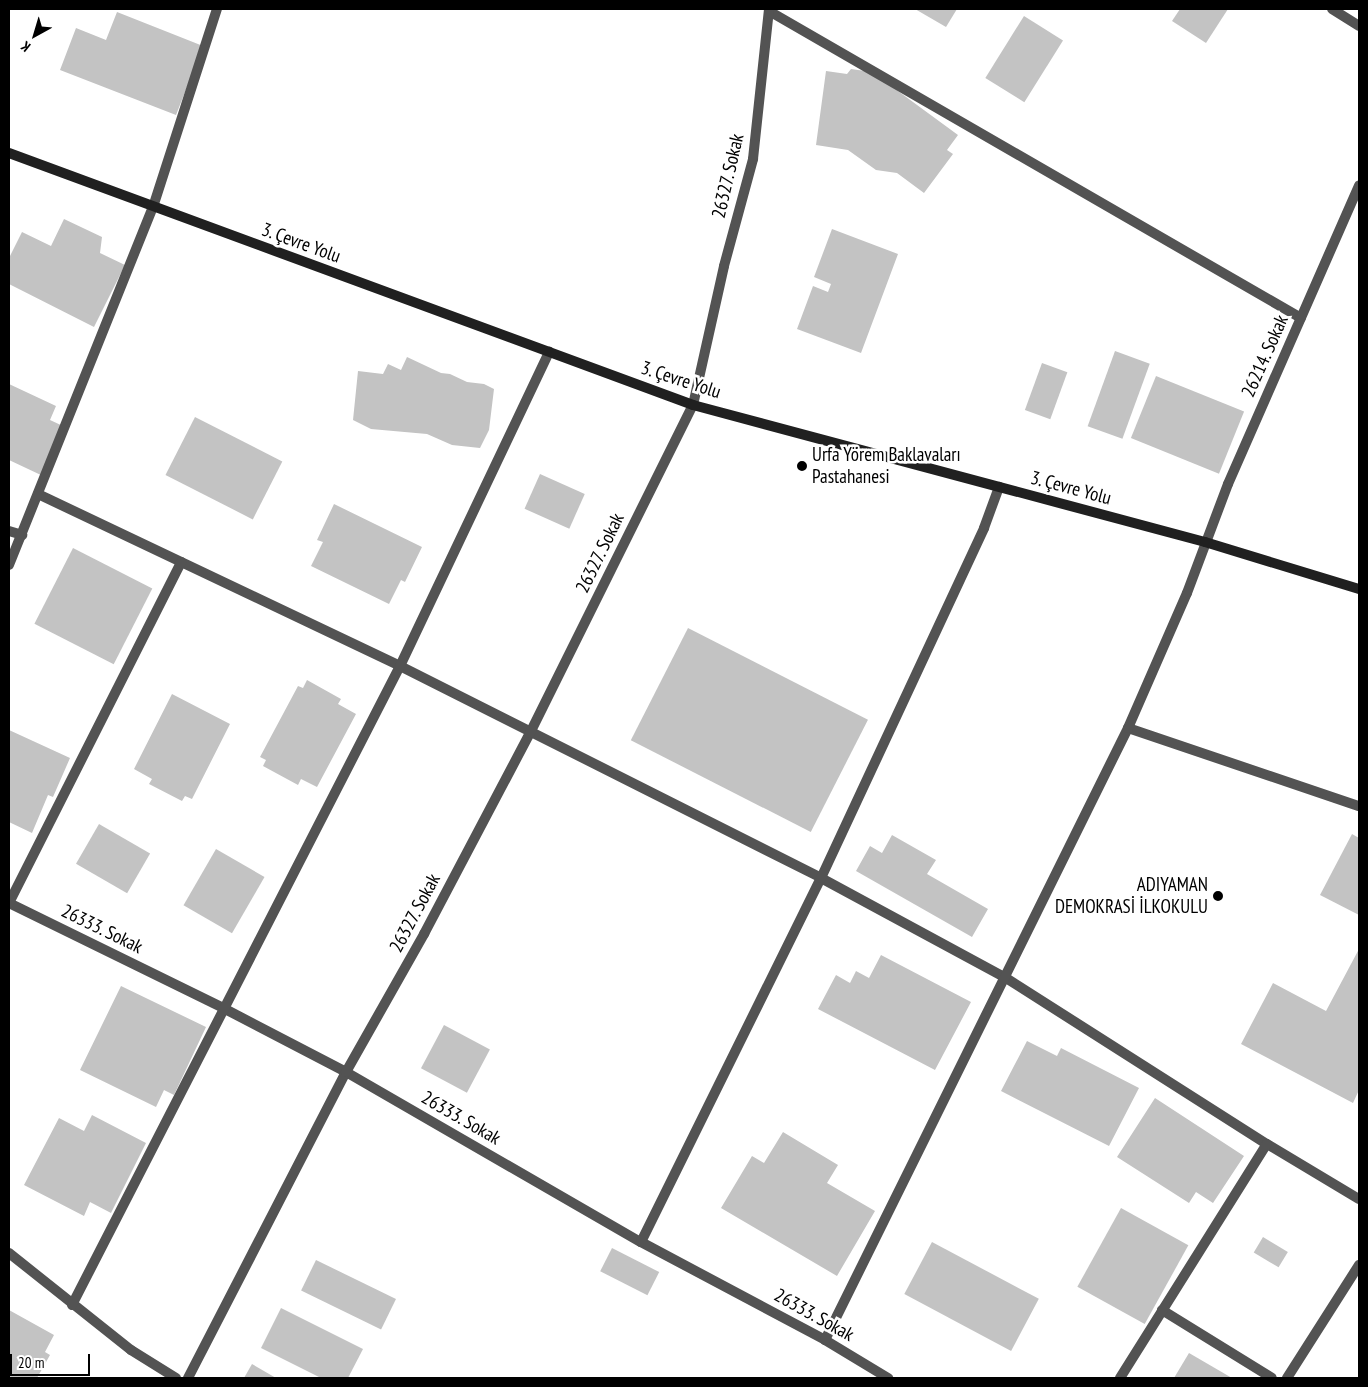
<!DOCTYPE html>
<html>
<head>
<meta charset="utf-8">
<style>
	body { margin:0 }
	#map { position:relative; width:1368px; height:1387px; overflow:hidden; background:#fff; font-family:"PT Sans Narrow",sans-serif }
	div>[style] { position:absolute }
	.building>* { inset:0; background:#c3c3c3; transform-origin:0 0 }
	.street>* { height:10px; margin:-5px; padding:0 5px; transform-origin:5px; border-radius:5px; background:#535353 }
	.secondary>* { height:10px; margin:-5px; padding:0 5px; transform-origin:5px; border-radius:5px; background:#202020 }
	.dots>* { width:14px; height:14px; translate:-50% -50%; box-sizing:border-box; border:2px solid #fff; border-radius:50% }
	span { translate:-50% -50%; white-space:nowrap; text-align:center; line-height:1.15; -webkit-text-stroke:5px #fff; paint-order:stroke }
	.street-label { font-size:19px; color:#000 }
	.poi-label { font-size:19px; color:#000 }
	.left { translate:0 -50%; text-align:left }
	.right { translate:-100% -50%; text-align:right }
	.frame { position:absolute; inset:0; border:10px solid #000; pointer-events:none }
	.north { position:absolute; left:10px; top:10px; width:50px; height:50px; -webkit-text-stroke:4px #fff; paint-order:stroke; rotate:219deg; font-size:14px; font-weight:700; line-height:20px; text-align:center; color:#000 }
	.north::after { content:''; display:block; margin:auto; width:18px; height:22px; background:#000; clip-path:polygon(50% 0,100% 100%,50% 72%,0 100%) }
	.scale { position:absolute; left:10px; top:1354px; width:80px; height:22px; box-sizing:border-box; border:2px solid #000; border-top:0; padding-left:6px; font-size:15px; line-height:18px; white-space:nowrap; color:#000; -webkit-text-stroke:4px #fff; paint-order:stroke }
</style>
</head>
<body>
<div id="map">
	<div class="building">
		<div style="clip-path:polygon(915px 9px,957px 9px,946px 27px)"></div>
		<div style="clip-path:polygon(1180px 9px,1228px 9px,1206px 43px,1172px 21px)"></div>
		<div style="clip-path:polygon(117px 12px,203px 46px,176px 115px,60px 70px,76px 28px,106px 40px)"></div>
		<div style="left:1024px;top:16px;width:46px;height:73px;rotate:32deg"></div>
		<div style="clip-path:polygon(851px 69px,872px 72px,958px 135px,947px 150px,953px 154px,924px 193px,897px 173px,876px 170px,848px 150px,816px 145px,826px 71px,847px 74px)"></div>
		<div style="clip-path:polygon(64px 219px,102px 237px,100px 253px,125px 265px,94px 327px,9px 284px,9px 258px,22px 232px,51px 246px)"></div>
		<div style="clip-path:polygon(832px 229px,898px 254px,861px 353px,797px 329px,813px 286px,828px 292px,831px 284px,814px 277px)"></div>
		<div style="left:1115px;top:351px;width:37px;height:80px;rotate:20deg"></div>
		<div style="clip-path:polygon(407px 357px,441px 373px,450px 374px,467px 382px,484px 384px,494px 389px,489px 430px,480px 448px,452px 445px,427px 434px,371px 429px,353px 420px,358px 371px,383px 374px,388px 364px,401px 370px)"></div>
		<div style="left:1042px;top:363px;width:27px;height:50px;rotate:20deg"></div>
		<div style="left:1156px;top:376px;width:95px;height:67px;rotate:22deg"></div>
		<div style="clip-path:polygon(9px 384px,56px 406px,50px 420px,63px 426px,43px 476px,9px 460px)"></div>
		<div style="left:195px;top:417px;width:98px;height:65px;rotate:27deg"></div>
		<div style="left:540px;top:474px;width:49px;height:38px;rotate:24deg"></div>
		<div style="clip-path:polygon(334px 504px,422px 547px,405px 582px,401px 580px,389px 604px,311px 566px,323px 542px,317px 540px)"></div>
		<div style="left:73px;top:548px;width:89px;height:85px;rotate:27deg"></div>
		<div style="left:688px;top:628px;width:202px;height:126px;rotate:27deg"></div>
		<div style="clip-path:polygon(307px 680px,341px 699px,338px 704px,356px 714px,317px 787px,301px 779px,298px 785px,263px 766px,266px 760px,260px 757px,298px 686px,303px 688px)"></div>
		<div style="clip-path:polygon(172px 694px,230px 724px,192px 799px,185px 796px,182px 801px,149px 784px,152px 779px,134px 769px)"></div>
		<div style="clip-path:polygon(9px 730px,70px 758px,53px 797px,48px 795px,32px 833px,9px 822px)"></div>
		<div style="left:99px;top:824px;width:59px;height:46px;rotate:30deg"></div>
		<div style="clip-path:polygon(1352px 834px,1359px 838px,1359px 915px,1320px 895px)"></div>
		<div style="clip-path:polygon(892px 835px,936px 860px,927px 874px,988px 909px,972px 937px,856px 871px,870px 846px,882px 853px)"></div>
		<div style="left:216px;top:849px;width:56px;height:65px;rotate:30deg"></div>
		<div style="clip-path:polygon(1359px 949px,1359px 1090px,1353px 1103px,1241px 1044px,1273px 983px,1326px 1011px)"></div>
		<div style="clip-path:polygon(881px 955px,971px 1002px,935px 1070px,818px 1009px,836px 975px,850px 983px,856px 971px,869px 978px)"></div>
		<div style="clip-path:polygon(121px 986px,206px 1027px,174px 1095px,164px 1090px,156px 1107px,80px 1070px)"></div>
		<div style="left:444px;top:1025px;width:52px;height:49px;rotate:28deg"></div>
		<div style="clip-path:polygon(1027px 1041px,1057px 1056px,1061px 1048px,1139px 1088px,1109px 1146px,1001px 1091px)"></div>
		<div style="clip-path:polygon(1155px 1098px,1244px 1156px,1213px 1203px,1196px 1192px,1189px 1203px,1117px 1157px)"></div>
		<div style="clip-path:polygon(92px 1115px,146px 1143px,111px 1213px,90px 1202px,84px 1216px,24px 1185px,59px 1118px,84px 1131px)"></div>
		<div style="clip-path:polygon(783px 1132px,838px 1165px,827px 1183px,875px 1211px,837px 1276px,721px 1208px,752px 1156px,764px 1163px)"></div>
		<div style="left:1121px;top:1208px;width:77px;height:90px;rotate:29deg"></div>
		<div style="left:1263px;top:1237px;width:29px;height:18px;rotate:31deg"></div>
		<div style="left:932px;top:1242px;width:121px;height:59px;rotate:28deg"></div>
		<div style="left:612px;top:1248px;width:53px;height:26px;rotate:27deg"></div>
		<div style="left:316px;top:1260px;width:89px;height:34px;rotate:26deg"></div>
		<div style="clip-path:polygon(281px 1308px,363px 1349px,348px 1378px,321px 1378px,261px 1348px)"></div>
		<div style="clip-path:polygon(9px 1310px,54px 1335px,45px 1352px,50px 1355px,37px 1378px,9px 1378px)"></div>
		<div style="clip-path:polygon(1189px 1353px,1232px 1378px,1174px 1378px)"></div>
		<div style="clip-path:polygon(252px 1364px,276px 1378px,244px 1378px)"></div>
	</div>
	<div class="street">
		<div style="left:1332px;top:9px;width:32px;rotate:32deg"></div>
		<div style="left:769px;top:11px;width:614px;rotate:29.99deg"></div>
		<div style="left:38px;top:494px;width:401px;rotate:25.4deg"></div>
		<div style="left:400px;top:666px;width:471px;rotate:26.7deg"></div>
		<div style="left:821px;top:878px;width:210px;rotate:28.4deg"></div>
		<div style="left:1006px;top:978px;width:309px;rotate:32.5deg"></div>
		<div style="left:1267px;top:1144px;width:107px;rotate:30.9deg"></div>
		<div style="left:9px;top:531px;width:14px;rotate:17deg"></div>
		<div style="left:9px;top:565px;width:386px;rotate:-68.1deg"></div>
		<div style="left:153px;top:207px;width:208px;rotate:-72.1deg"></div>
		<div style="left:1128px;top:728px;width:244px;rotate:18.7deg"></div>
		<div style="left:9px;top:903px;width:241px;rotate:26.1deg"></div>
		<div style="left:225px;top:1009px;width:136px;rotate:27.5deg"></div>
		<div style="left:346px;top:1072px;width:340px;rotate:30deg"></div>
		<div style="left:641px;top:1242px;width:208px;rotate:28deg"></div>
		<div style="left:825px;top:1340px;width:74px;rotate:31.1deg"></div>
		<div style="left:9px;top:903px;width:382px;rotate:-63.2deg"></div>
		<div style="left:641px;top:1242px;width:406px;rotate:-63.7deg"></div>
		<div style="left:821px;top:878px;width:386px;rotate:-65deg"></div>
		<div style="left:984px;top:528px;width:44px;rotate:-69.9deg"></div>
		<div style="left:9px;top:1253px;width:156px;rotate:38.5deg"></div>
		<div style="left:131px;top:1350px;width:53px;rotate:31.9deg"></div>
		<div style="left:72px;top:1305px;width:718px;rotate:-62.83deg"></div>
		<div style="left:400px;top:666px;width:348px;rotate:-64.6deg"></div>
		<div style="left:1162px;top:1310px;width:129px;rotate:31.7deg"></div>
		<div style="left:825px;top:1340px;width:683px;rotate:-63.66deg"></div>
		<div style="left:1128px;top:728px;width:147px;rotate:-66.4deg"></div>
		<div style="left:1187px;top:593px;width:116px;rotate:-69.4deg"></div>
		<div style="left:1228px;top:484px;width:326px;rotate:-66.3deg"></div>
		<div style="left:188px;top:1378px;width:344px;rotate:-62.7deg"></div>
		<div style="left:346px;top:1072px;width:159px;rotate:-60.5deg"></div>
		<div style="left:424px;top:934px;width:227px;rotate:-62.2deg"></div>
		<div style="left:530px;top:733px;width:366px;rotate:-63.6deg"></div>
		<div style="left:693px;top:405px;width:142px;rotate:-77.4deg"></div>
		<div style="left:724px;top:266px;width:111px;rotate:-74.8deg"></div>
		<div style="left:753px;top:159px;width:151px;rotate:-83.9deg"></div>
		<div style="left:1120px;top:1378px;width:276px;rotate:-57.9deg"></div>
		<div style="left:1287px;top:1378px;width:134px;rotate:-57.5deg"></div>
	</div>
	<div class="secondary">
		<div style="left:9px;top:153px;width:729px;rotate:20.22deg"></div>
		<div style="left:693px;top:405px;width:530px;rotate:14.98deg"></div>
		<div style="left:1205px;top:542px;width:161px;rotate:17deg"></div>
	</div>
	<div class="dots">
		<div style="left:802px;top:466px;background:#000"></div>
		<div style="left:1218px;top:896px;background:#000"></div>
	</div>
	<div class="street-label">
		<span style="left:728px;top:176px;rotate:-77deg">26327. Sokak</span>
		<span style="left:301px;top:243px;rotate:20deg">3. Çevre Yolu</span>
		<span style="left:1265px;top:356px;rotate:-66deg">26214. Sokak</span>
		<span style="left:681px;top:380px;rotate:18deg">3. Çevre Yolu</span>
		<span style="left:1071px;top:488px;rotate:15deg">3. Çevre Yolu</span>
		<span style="left:600px;top:553px;rotate:-64deg">26327. Sokak</span>
		<span style="left:415px;top:913px;rotate:-62deg">26327. Sokak</span>
		<span style="left:102px;top:929px;rotate:26deg">26333. Sokak</span>
		<span style="left:461px;top:1118px;rotate:30deg">26333. Sokak</span>
		<span style="left:814px;top:1315px;rotate:29deg">26333. Sokak</span>
	</div>
	<div class="poi-label">
		<span class="left" style="left:812px;top:466px">Urfa Yörem Baklavaları<br>Pastahanesi</span>
		<span class="right" style="left:1208px;top:896px">ADIYAMAN<br>DEMOKRASİ İLKOKULU</span>
	</div>
	<div class="frame"></div>
	<div class="north">K</div>
	<div class="scale">20 m</div>
</div>
</body>
</html>
